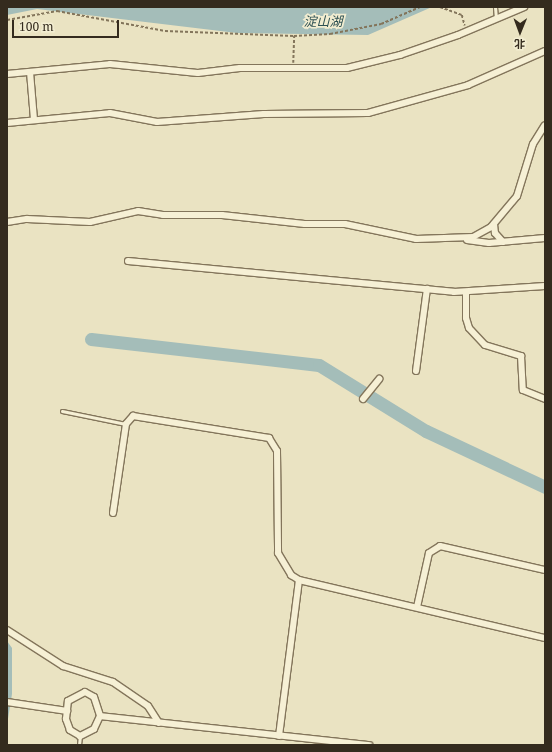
<!DOCTYPE html>
<html>
<head>
<meta charset="utf-8">
<style>
	body { margin:0 }
	#map { position:relative; width:552px; height:752px; overflow:hidden; background:#eae3c2; font-family:"Noto Serif","Noto Sans SC",serif }
	div>[style] { position:absolute }
	.water>* { inset:0; background:#a4bdb9 }
	.river>* { height:13px; margin:-6.5px; padding:0 6.5px; transform-origin:6.5px; border-radius:6.5px; background:#a4bdb9 }
	.path>* { height:1.5px; margin-top:-0.75px; transform-origin:0; background:repeating-linear-gradient(90deg,#83755b 0 3px,transparent 0 5px) }
	.roads { filter:drop-shadow(1px 0 #83755b) drop-shadow(-1px 0 #83755b) drop-shadow(0 1px #83755b) drop-shadow(0 -1px #83755b) }
	.lane>* { height:3px; margin:-1.5px; padding:0 1.5px; transform-origin:1.5px; border-radius:1.5px; background:#f6f0d5 }
	.street>* { height:6px; margin:-3px; padding:0 3px; transform-origin:3px; border-radius:3px; background:#f6f0d5 }
	span { translate:-50% -50%; white-space:nowrap; text-align:center; line-height:1.15; -webkit-text-stroke:3.5px #f2edd1; paint-order:stroke }
	.water-label { font-size:13px; color:#2e5153; font-style:italic }
	.frame { position:absolute; inset:0; border:8px solid #342b1e; pointer-events:none }
	.north { position:absolute; left:500px; top:12px; width:40px; height:40px; -webkit-text-stroke:3px #f2edd1; paint-order:stroke; rotate:181deg; font-size:11px; font-weight:700; line-height:16px; text-align:center; color:#342b1e }
	.north::after { content:''; display:block; margin:auto; width:14px; height:18px; background:#342b1e; clip-path:polygon(50% 0,100% 100%,50% 72%,0 100%) }
	.scale { position:absolute; left:12px; top:20px; width:107px; height:18px; box-sizing:border-box; border:2px solid #342b1e; border-top:0; padding-left:5px; font-size:12px; line-height:14px; white-space:nowrap; color:#342b1e; -webkit-text-stroke:3px #f2edd1; paint-order:stroke }
</style>
</head>
<body>
<div id="map">
	<div class="water">
		<div style="clip-path:polygon(7px 7px,432px 7px,368px 35px,237px 33px,37px 9px,7px 15px)"></div>
		<div style="clip-path:polygon(7px 641px,12px 648px,12px 694px,7px 725px)"></div>
	</div>
	<div class="river">
		<div style="left:91px;top:339px;width:229px;rotate:6.5deg"></div>
		<div style="left:319px;top:365px;width:126px;rotate:31.7deg"></div>
		<div style="left:426px;top:431px;width:132px;rotate:25.2deg"></div>
	</div>
	<div class="path">
		<div style="left:440px;top:7px;width:23px;rotate:20deg"></div>
		<div style="left:462px;top:15px;width:11px;rotate:75deg"></div>
		<div style="left:7px;top:20px;width:51px;rotate:-10.2deg"></div>
		<div style="left:57px;top:11px;width:110px;rotate:10.5deg"></div>
		<div style="left:165px;top:31px;width:129px;rotate:2.2deg"></div>
		<div style="left:294px;top:36px;width:36px;rotate:-3deg"></div>
		<div style="left:330px;top:34px;width:52px;rotate:-11.1deg"></div>
		<div style="left:381px;top:24px;width:43px;rotate:-23.6deg"></div>
		<div style="left:293px;top:63px;width:27px;rotate:-88deg"></div>
	</div>
	<div class="roads">
		<div class="lane">
			<div style="left:495px;top:7px;width:12px;rotate:85deg"></div>
			<div style="left:62px;top:411px;width:65px;rotate:11.5deg"></div>
			<div style="left:79px;top:745px;width:9px;rotate:-84deg"></div>
		</div>
		<div class="street">
			<div style="left:30px;top:72px;width:48px;rotate:85.2deg"></div>
			<div style="left:7px;top:74px;width:103px;rotate:-5.5deg"></div>
			<div style="left:110px;top:64px;width:88px;rotate:5.8deg"></div>
			<div style="left:198px;top:73px;width:42px;rotate:-6.8deg"></div>
			<div style="left:240px;top:68px;width:107px"></div>
			<div style="left:347px;top:68px;width:55px;rotate:-13.8deg"></div>
			<div style="left:400px;top:55px;width:61px;rotate:-19deg"></div>
			<div style="left:458px;top:35px;width:72px;rotate:-23deg"></div>
			<div style="left:7px;top:123px;width:103px;rotate:-5.5deg"></div>
			<div style="left:110px;top:113px;width:48px;rotate:10.8deg"></div>
			<div style="left:157px;top:122px;width:107px;rotate:-4.3deg"></div>
			<div style="left:264px;top:114px;width:104px;rotate:-0.6deg"></div>
			<div style="left:368px;top:113px;width:104px;rotate:-15.6deg"></div>
			<div style="left:468px;top:85px;width:84px;rotate:-23.8deg"></div>
			<div style="left:7px;top:222px;width:20px;rotate:-9deg"></div>
			<div style="left:27px;top:219px;width:63px;rotate:2.7deg"></div>
			<div style="left:90px;top:222px;width:49px;rotate:-12.9deg"></div>
			<div style="left:138px;top:211px;width:25px;rotate:9deg"></div>
			<div style="left:163px;top:215px;width:59px"></div>
			<div style="left:222px;top:215px;width:83px;rotate:6.2deg"></div>
			<div style="left:305px;top:224px;width:40px"></div>
			<div style="left:345px;top:224px;width:73px;rotate:11.9deg"></div>
			<div style="left:416px;top:239px;width:57px;rotate:-2deg"></div>
			<div style="left:473px;top:237px;width:21px;rotate:-29deg"></div>
			<div style="left:491px;top:227px;width:40px;rotate:-50deg"></div>
			<div style="left:517px;top:196px;width:54px;rotate:-72.9deg"></div>
			<div style="left:533px;top:144px;width:22px;rotate:-58deg"></div>
			<div style="left:494px;top:224px;width:9px;rotate:84deg"></div>
			<div style="left:495px;top:233px;width:12px;rotate:48deg"></div>
			<div style="left:467px;top:240px;width:22px;rotate:8deg"></div>
			<div style="left:489px;top:243px;width:56px;rotate:-5.1deg"></div>
			<div style="left:128px;top:261px;width:327px;rotate:5.4deg"></div>
			<div style="left:454px;top:292px;width:91px;rotate:-3.8deg"></div>
			<div style="left:466px;top:292px;width:26px;rotate:90deg"></div>
			<div style="left:466px;top:318px;width:10px;rotate:73deg"></div>
			<div style="left:469px;top:328px;width:23px;rotate:47deg"></div>
			<div style="left:485px;top:345px;width:38px;rotate:17deg"></div>
			<div style="left:521px;top:356px;width:34px;rotate:87deg"></div>
			<div style="left:523px;top:390px;width:24px;rotate:22deg"></div>
			<div style="left:416px;top:371px;width:83px;rotate:-82.4deg"></div>
			<div style="left:363px;top:399px;width:26px;rotate:-51deg"></div>
			<div style="left:113px;top:513px;width:90px;rotate:-81.7deg"></div>
			<div style="left:126px;top:424px;width:11px;rotate:-49deg"></div>
			<div style="left:133px;top:416px;width:138px;rotate:9.2deg"></div>
			<div style="left:269px;top:438px;width:15px;rotate:58deg"></div>
			<div style="left:277px;top:451px;width:102px;rotate:89.4deg"></div>
			<div style="left:278px;top:553px;width:26px;rotate:59deg"></div>
			<div style="left:291px;top:575px;width:9px;rotate:32deg"></div>
			<div style="left:299px;top:580px;width:253px;rotate:13.3deg"></div>
			<div style="left:417px;top:607px;width:55px;rotate:-77.5deg"></div>
			<div style="left:429px;top:553px;width:13px;rotate:-32deg"></div>
			<div style="left:440px;top:546px;width:108px;rotate:12.9deg"></div>
			<div style="left:7px;top:630px;width:67px;rotate:32.7deg"></div>
			<div style="left:63px;top:666px;width:52px;rotate:17.7deg"></div>
			<div style="left:113px;top:682px;width:42px;rotate:34.4deg"></div>
			<div style="left:148px;top:706px;width:20px;rotate:57deg"></div>
			<div style="left:85px;top:692px;width:10px;rotate:29deg"></div>
			<div style="left:94px;top:697px;width:20px;rotate:72deg"></div>
			<div style="left:100px;top:716px;width:14px;rotate:115deg"></div>
			<div style="left:94px;top:729px;width:16px;rotate:153deg"></div>
			<div style="left:80px;top:736px;width:12px;rotate:-149deg"></div>
			<div style="left:70px;top:730px;width:12px;rotate:-110deg"></div>
			<div style="left:66px;top:719px;width:18px;rotate:-84deg"></div>
			<div style="left:68px;top:701px;width:19px;rotate:-28deg"></div>
			<div style="left:7px;top:702px;width:61px;rotate:8.5deg"></div>
			<div style="left:100px;top:716px;width:271px;rotate:6.2deg"></div>
			<div style="left:279px;top:736px;width:157px;rotate:-82.7deg"></div>
		</div>
	</div>
	<div class="water-label">
		<span style="left:323px;top:21px">淀山湖</span>
	</div>
	<div class="frame"></div>
	<div class="north">北</div>
	<div class="scale">100 m</div>
</div>
</body>
</html>
